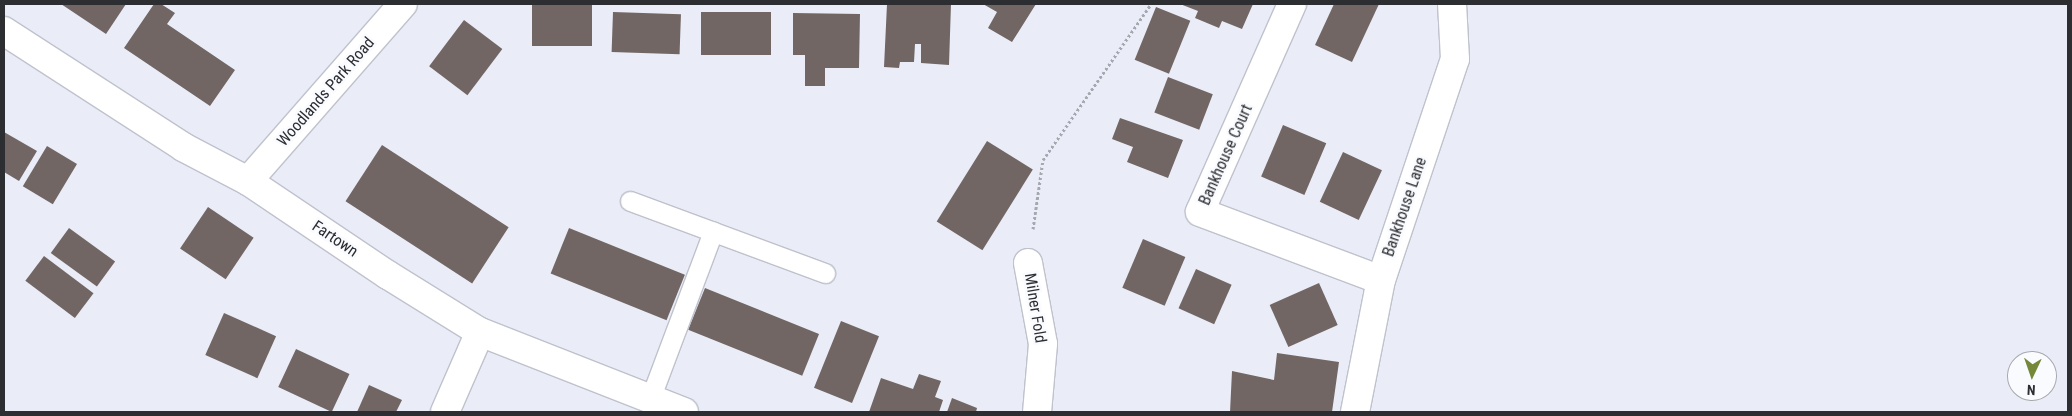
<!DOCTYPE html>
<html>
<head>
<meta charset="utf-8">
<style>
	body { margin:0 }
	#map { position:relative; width:2072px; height:416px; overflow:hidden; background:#eaedf8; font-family:"Roboto Condensed",sans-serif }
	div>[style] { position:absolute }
	.building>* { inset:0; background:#716664; transform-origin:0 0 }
	.path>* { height:3px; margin-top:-1.5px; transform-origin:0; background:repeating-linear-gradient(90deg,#a6a8b0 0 2.5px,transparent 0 5px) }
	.roads { filter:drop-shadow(1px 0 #bfc2cc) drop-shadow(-1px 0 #bfc2cc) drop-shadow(0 1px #bfc2cc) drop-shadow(0 -1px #bfc2cc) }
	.lane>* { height:19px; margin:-9.5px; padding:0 9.5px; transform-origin:9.5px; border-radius:9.5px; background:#fff }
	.street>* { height:28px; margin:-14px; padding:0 14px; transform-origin:14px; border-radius:14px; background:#fff }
	.secondary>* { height:28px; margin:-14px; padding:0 14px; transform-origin:14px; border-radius:14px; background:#fff }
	span { translate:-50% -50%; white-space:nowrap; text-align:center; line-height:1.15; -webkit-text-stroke:5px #f9fbff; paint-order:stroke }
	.street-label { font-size:16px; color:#2d2e32 }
	.frame { position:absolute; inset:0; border:5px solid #2d2e32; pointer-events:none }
	.north { position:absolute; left:2007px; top:351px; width:50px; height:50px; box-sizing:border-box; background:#f9fbff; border:1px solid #a7a9ad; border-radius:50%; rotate:183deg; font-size:14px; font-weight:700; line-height:20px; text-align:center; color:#2d2e32 }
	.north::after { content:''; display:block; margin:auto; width:18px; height:22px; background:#758839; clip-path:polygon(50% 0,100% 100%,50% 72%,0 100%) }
</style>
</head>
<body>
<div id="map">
	<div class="building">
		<div style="clip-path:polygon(61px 4px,126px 4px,106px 34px)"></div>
		<div style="clip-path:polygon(154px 4px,161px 4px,175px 13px,167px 24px,235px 70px,210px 106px,124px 48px)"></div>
		<div style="left:532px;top:4px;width:60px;height:42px"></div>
		<div style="clip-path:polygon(887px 4px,951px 4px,949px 65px,921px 63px,921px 44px,915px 44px,914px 62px,900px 62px,899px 68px,884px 67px)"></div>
		<div style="clip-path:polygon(983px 4px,1036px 4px,1012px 42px,988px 28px,997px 12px)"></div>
		<div style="clip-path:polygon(1180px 4px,1253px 4px,1242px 29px,1222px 21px,1219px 28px,1195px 18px,1198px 11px)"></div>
		<div style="clip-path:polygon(1334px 4px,1379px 4px,1352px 62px,1315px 45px)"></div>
		<div style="left:1156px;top:7px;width:37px;height:57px;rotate:22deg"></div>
		<div style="left:613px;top:12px;width:68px;height:40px;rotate:2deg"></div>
		<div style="left:701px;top:12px;width:70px;height:43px"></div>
		<div style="clip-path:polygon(793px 13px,860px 14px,859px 68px,825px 68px,825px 86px,805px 86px,805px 55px,793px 55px)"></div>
		<div style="left:464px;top:20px;width:48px;height:58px;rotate:37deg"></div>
		<div style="left:1168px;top:77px;width:48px;height:38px;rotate:21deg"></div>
		<div style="clip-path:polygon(1120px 118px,1183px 140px,1168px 178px,1127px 162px,1133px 147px,1112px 139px)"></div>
		<div style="left:1283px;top:125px;width:47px;height:56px;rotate:23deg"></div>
		<div style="clip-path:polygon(4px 132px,37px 151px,19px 181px,4px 172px)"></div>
		<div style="left:987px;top:141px;width:54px;height:95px;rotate:32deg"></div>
		<div style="left:382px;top:145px;width:151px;height:67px;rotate:33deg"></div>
		<div style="left:47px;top:146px;width:35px;height:47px;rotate:31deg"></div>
		<div style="left:1343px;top:152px;width:43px;height:55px;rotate:25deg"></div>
		<div style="left:208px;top:207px;width:55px;height:50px;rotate:34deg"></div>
		<div style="left:69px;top:228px;width:57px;height:31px;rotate:36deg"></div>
		<div style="left:569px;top:228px;width:125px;height:49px;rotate:22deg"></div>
		<div style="left:1143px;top:239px;width:46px;height:53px;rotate:23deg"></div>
		<div style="left:44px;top:256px;width:62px;height:31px;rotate:37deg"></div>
		<div style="left:1196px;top:269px;width:39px;height:43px;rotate:24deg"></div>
		<div style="left:1319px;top:283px;width:46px;height:54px;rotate:66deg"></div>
		<div style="left:705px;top:288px;width:123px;height:45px;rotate:22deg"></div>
		<div style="left:224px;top:313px;width:57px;height:46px;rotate:24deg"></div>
		<div style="left:841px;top:321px;width:41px;height:72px;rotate:22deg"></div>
		<div style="left:296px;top:349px;width:59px;height:42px;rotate:25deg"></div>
		<div style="clip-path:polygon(1277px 353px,1339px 362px,1332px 412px,1230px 412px,1232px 371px,1274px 380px)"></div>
		<div style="clip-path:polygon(919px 374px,941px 381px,935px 397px,943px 400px,939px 412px,869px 412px,881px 378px,913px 389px)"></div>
		<div style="clip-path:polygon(369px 385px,402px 400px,396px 412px,357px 412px)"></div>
		<div style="clip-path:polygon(952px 398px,977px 408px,976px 412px,947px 412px)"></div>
	</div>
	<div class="path">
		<div style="left:1033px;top:229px;width:70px;rotate:-81.8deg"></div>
		<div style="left:1043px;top:160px;width:190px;rotate:-55.3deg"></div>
	</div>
	<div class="roads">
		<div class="lane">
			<div style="left:630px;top:201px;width:208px;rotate:20.3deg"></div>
			<div style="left:650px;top:399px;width:179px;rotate:-69.4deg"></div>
		</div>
		<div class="street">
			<div style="left:1292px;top:4px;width:227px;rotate:113.9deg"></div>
			<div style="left:1200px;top:212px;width:193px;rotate:20.6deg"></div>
			<div style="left:248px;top:181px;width:235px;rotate:-48.8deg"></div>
			<div style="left:1028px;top:263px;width:82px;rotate:79.5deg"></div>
			<div style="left:1043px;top:344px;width:68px;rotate:95deg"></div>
			<div style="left:445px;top:412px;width:87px;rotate:-66.4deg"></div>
			<div style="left:1355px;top:412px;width:135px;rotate:-78.9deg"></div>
			<div style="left:1381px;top:280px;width:233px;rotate:-71.5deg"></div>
			<div style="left:1455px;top:59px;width:55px;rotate:-93.1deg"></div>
		</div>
		<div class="secondary">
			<div style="left:4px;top:31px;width:213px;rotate:32.9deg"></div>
			<div style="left:183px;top:147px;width:73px;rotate:27.6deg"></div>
			<div style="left:248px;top:181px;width:169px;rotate:33.9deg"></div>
			<div style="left:388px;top:275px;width:108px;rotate:31.8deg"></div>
			<div style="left:480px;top:332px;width:219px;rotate:21.4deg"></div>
		</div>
	</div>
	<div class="street-label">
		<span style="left:326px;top:92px;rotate:-49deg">Woodlands Park Road</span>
		<span style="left:1226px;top:155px;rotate:-66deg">Bankhouse Court</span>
		<span style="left:1405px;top:207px;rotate:-71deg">Bankhouse Lane</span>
		<span style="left:335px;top:239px;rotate:34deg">Fartown</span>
		<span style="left:1035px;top:308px;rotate:81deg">Milner Fold</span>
	</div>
	<div class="frame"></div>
	<div class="north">N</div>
</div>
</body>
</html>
